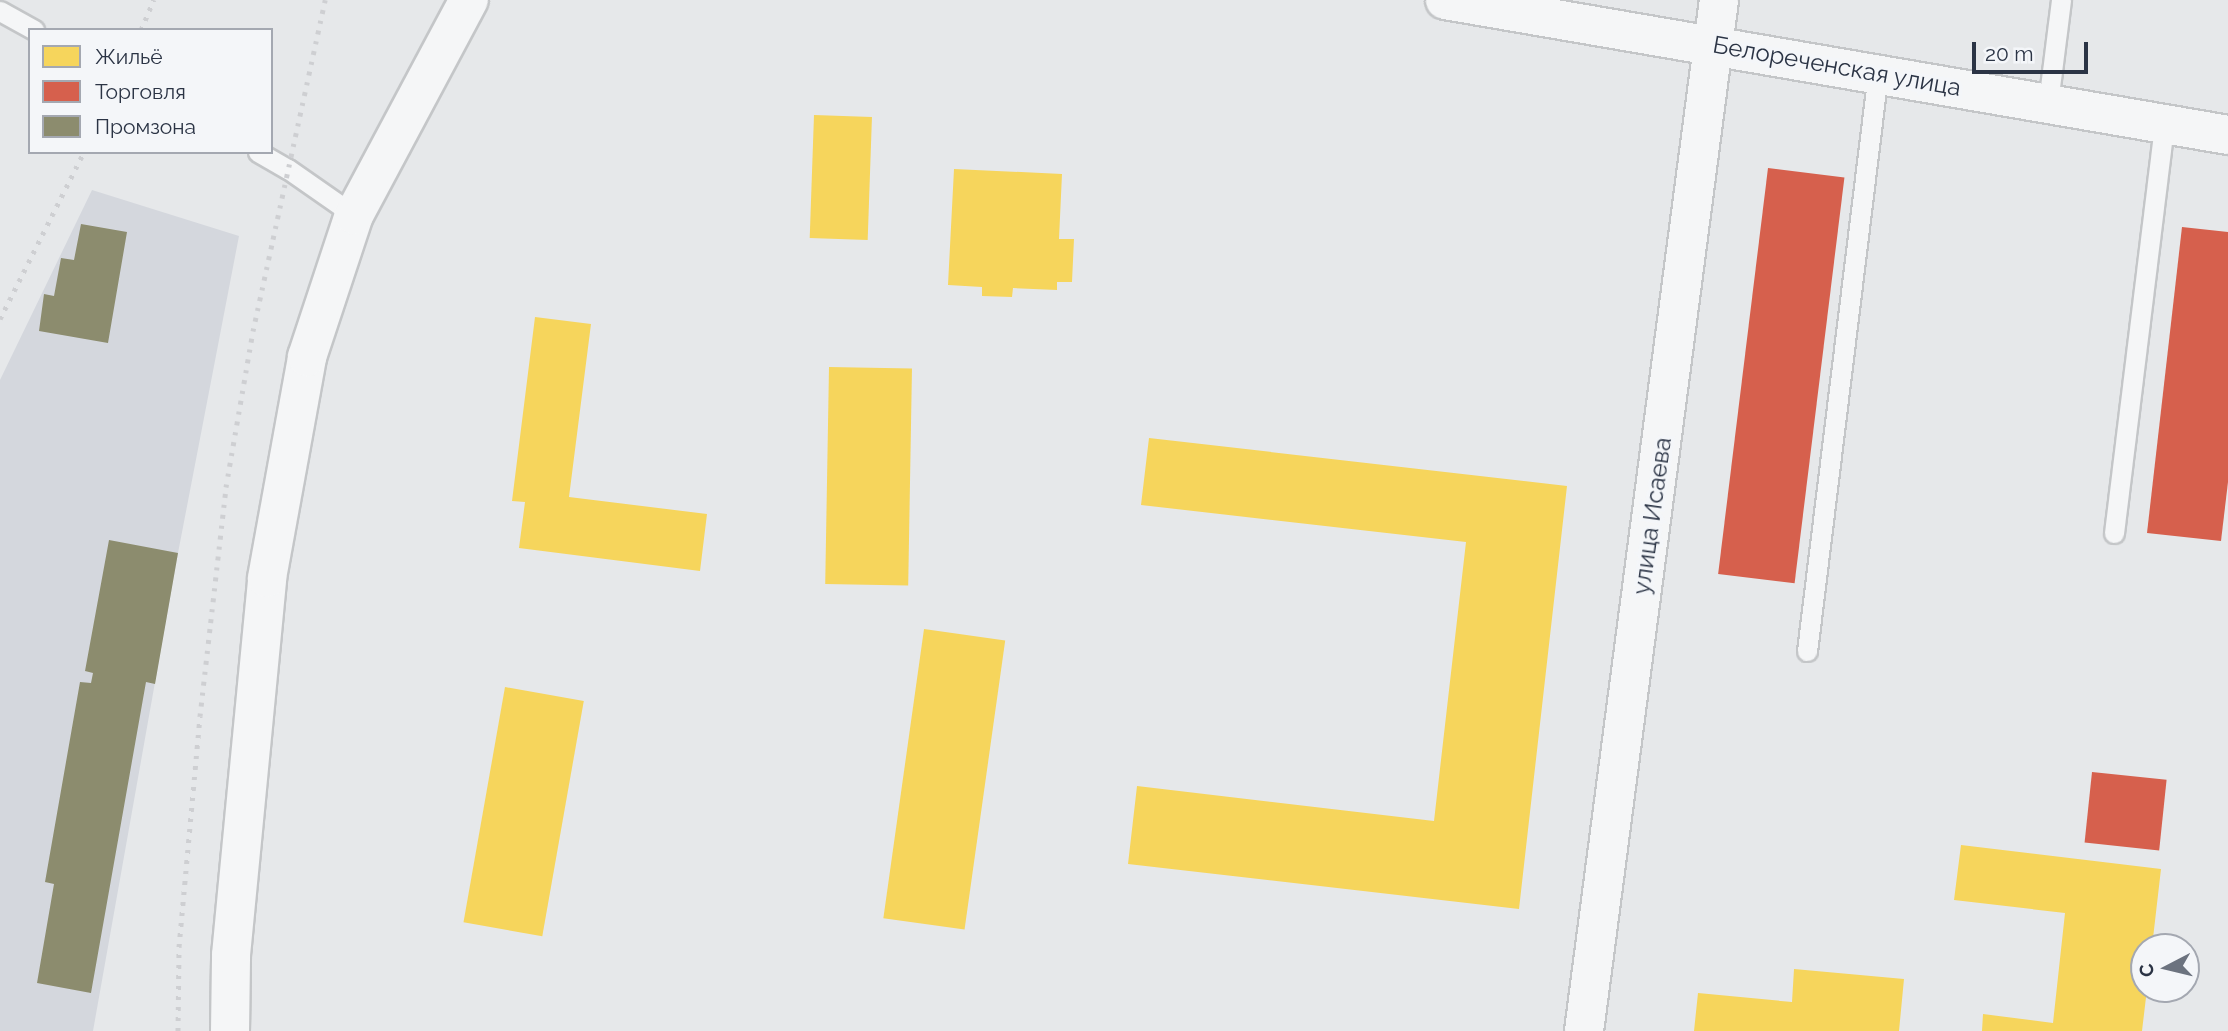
<!DOCTYPE html>
<html>
<head>
<meta charset="utf-8">
<style>
	body { margin:0 }
	#map { position:relative; width:2228px; height:1031px; overflow:hidden; background:#e6e8ea; font-family:Raleway,sans-serif }
	div>[style] { position:absolute }
	.built>* { inset:0; background:#d4d7dd }
	.homes>* { inset:0; background:#f6d55c; transform-origin:0 0 }
	.shops>* { inset:0; background:#d6604d; transform-origin:0 0 }
	.industry>* { inset:0; background:#8c8c6e }
	.roads { filter:drop-shadow(2px 0 #c4c6c8) drop-shadow(-2px 0 #c4c6c8) drop-shadow(0 2px #c4c6c8) drop-shadow(0 -2px #c4c6c8) }
	.service>* { height:19px; margin:-9.5px; padding:0 9.5px; transform-origin:9.5px; border-radius:9.5px; background:#f5f6f7 }
	.minor>* { height:38px; margin:-19px; padding:0 19px; transform-origin:19px; border-radius:19px; background:#f5f6f7 }
	.rail>* { height:5px; margin-top:-2.5px; transform-origin:0; background:repeating-linear-gradient(90deg,#cecfd2 0 3.5px,transparent 0 10.5px) }
	span { translate:-50% -50%; white-space:nowrap; text-align:center; line-height:1.15; -webkit-text-stroke:7px #f4f6f9; paint-order:stroke }
	.street-label { font-size:24px; color:#2b3445 }
	.legend { position:absolute; left:28px; top:28px; width:245px; height:126px; box-sizing:border-box; background:#f4f6f9; border:2px solid #a4a8b1; margin:0; padding:9px 12px; list-style:none; font-size:21px; color:#2b3445 }
	.legend li { display:flex; align-items:center; gap:14px; height:35px }
	.legend b { width:35px; border:2px solid #a4a8b1 }
	.north { position:absolute; left:2130px; top:933px; width:70px; height:70px; box-sizing:border-box; background:#f4f6f9; border:2px solid #a4a8b1; border-radius:50%; rotate:263deg; font-size:19px; font-weight:700; line-height:28px; text-align:center; color:#2b3445 }
	.north::after { content:''; display:block; margin:auto; width:24px; height:32px; background:#6c737f; clip-path:polygon(50% 0,100% 100%,50% 72%,0 100%) }
	.scale { position:absolute; left:1972px; top:42px; width:116px; height:32px; box-sizing:border-box; border:4px solid #2b3445; border-top:0; padding-left:9px; font-size:21px; line-height:24px; white-space:nowrap; color:#2b3445; -webkit-text-stroke:5px #f4f6f9; paint-order:stroke }
</style>
</head>
<body>
<div id="map">
	<div class="built">
		<div style="clip-path:polygon(92px 190px,239px 236px,178px 553px,93px 1031px,0 1031px,0 380px)"></div>
	</div>
	<div class="homes">
		<div style="left:814px;top:115px;width:58px;height:123px;rotate:2deg"></div>
		<div style="clip-path:polygon(954px 169px,1062px 174px,1059px 239px,1074px 239px,1072px 282px,1057px 282px,1057px 290px,1013px 288px,1012px 297px,982px 296px,982px 287px,948px 285px)"></div>
		<div style="clip-path:polygon(535px 317px,591px 324px,569px 497px,707px 514px,700px 571px,519px 548px,525px 502px,512px 501px)"></div>
		<div style="left:829px;top:367px;width:83px;height:217px;rotate:1deg"></div>
		<div style="clip-path:polygon(1149px 438px,1567px 486px,1519px 909px,1128px 864px,1137px 786px,1434px 821px,1466px 542px,1141px 505px)"></div>
		<div style="left:924px;top:629px;width:82px;height:292px;rotate:8deg"></div>
		<div style="left:505px;top:687px;width:80px;height:239px;rotate:10deg"></div>
		<div style="clip-path:polygon(1961px 845px,2161px 869px,2152px 947px,2144px 947px,2144px 989px,2147px 989px,2142px 1031px,1982px 1031px,1983px 1014px,2053px 1023px,2065px 913px,1954px 900px)"></div>
		<div style="clip-path:polygon(1794px 969px,1904px 979px,1899px 1031px,1694px 1031px,1698px 993px,1792px 1002px)"></div>
	</div>
	<div class="shops">
		<div style="left:1768px;top:168px;width:77px;height:409px;rotate:7deg"></div>
		<div style="clip-path:polygon(2182px 227px,2228px 232px,2228px 482px,2221px 541px,2147px 533px)"></div>
		<div style="left:2092px;top:772px;width:75px;height:71px;rotate:6deg"></div>
	</div>
	<div class="industry">
		<div style="clip-path:polygon(81px 224px,127px 232px,108px 343px,39px 331px,44px 294px,54px 296px,61px 258px,74px 260px)"></div>
		<div style="clip-path:polygon(109px 540px,178px 553px,155px 684px,146px 682px,91px 993px,37px 983px,54px 884px,45px 882px,80px 682px,91px 683px,93px 673px,85px 671px)"></div>
	</div>
	<div class="roads">
		<div class="service">
			<div style="left:0;top:11px;width:39px;rotate:29deg"></div>
			<div style="left:2048px;top:103px;width:104px;rotate:-82.8deg"></div>
			<div style="left:258px;top:152px;width:34px;rotate:30deg"></div>
			<div style="left:288px;top:169px;width:80px;rotate:34.9deg"></div>
			<div style="left:2114px;top:533px;width:412px;rotate:-83deg"></div>
			<div style="left:1807px;top:651px;width:582px;rotate:-83deg"></div>
		</div>
		<div class="minor">
			<div style="left:1445px;top:0;width:795px;rotate:9.78deg"></div>
			<div style="left:230px;top:1031px;width:76px;rotate:-89.2deg"></div>
			<div style="left:231px;top:955px;width:379px;rotate:-84.5deg"></div>
			<div style="left:267px;top:578px;width:225px;rotate:-79.7deg"></div>
			<div style="left:307px;top:357px;width:150px;rotate:-71.7deg"></div>
			<div style="left:354px;top:215px;width:244px;rotate:-61.9deg"></div>
			<div style="left:1584px;top:1031px;width:1040px;rotate:-82.54deg"></div>
		</div>
	</div>
	<div class="rail">
		<div style="left:141px;top:30px;width:33px;rotate:-67deg"></div>
		<div style="left:0;top:319px;width:187px;rotate:-63.3deg"></div>
		<div style="left:178px;top:1031px;width:84px;rotate:-89.3deg"></div>
		<div style="left:179px;top:947px;width:232px;rotate:-84.8deg"></div>
		<div style="left:200px;top:716px;width:230px;rotate:-83.5deg"></div>
		<div style="left:226px;top:487px;width:158px;rotate:-80.2deg"></div>
		<div style="left:253px;top:331px;width:339px;rotate:-77.7deg"></div>
	</div>
	<div class="street-label">
		<span style="left:1837px;top:66px;rotate:10deg">Белореченская улица</span>
		<span style="left:1652px;top:516px;rotate:-82deg">улица Исаева</span>
	</div>
	<ul class="legend">
	<li><b style="height:19px;background:#f6d55c"></b>Жильё</li>
	<li><b style="height:19px;background:#d6604d"></b>Торговля</li>
	<li><b style="height:19px;background:#8c8c6e"></b>Промзона</li>
	</ul>
	<div class="north">С</div>
	<div class="scale">20 m</div>
</div>
</body>
</html>
